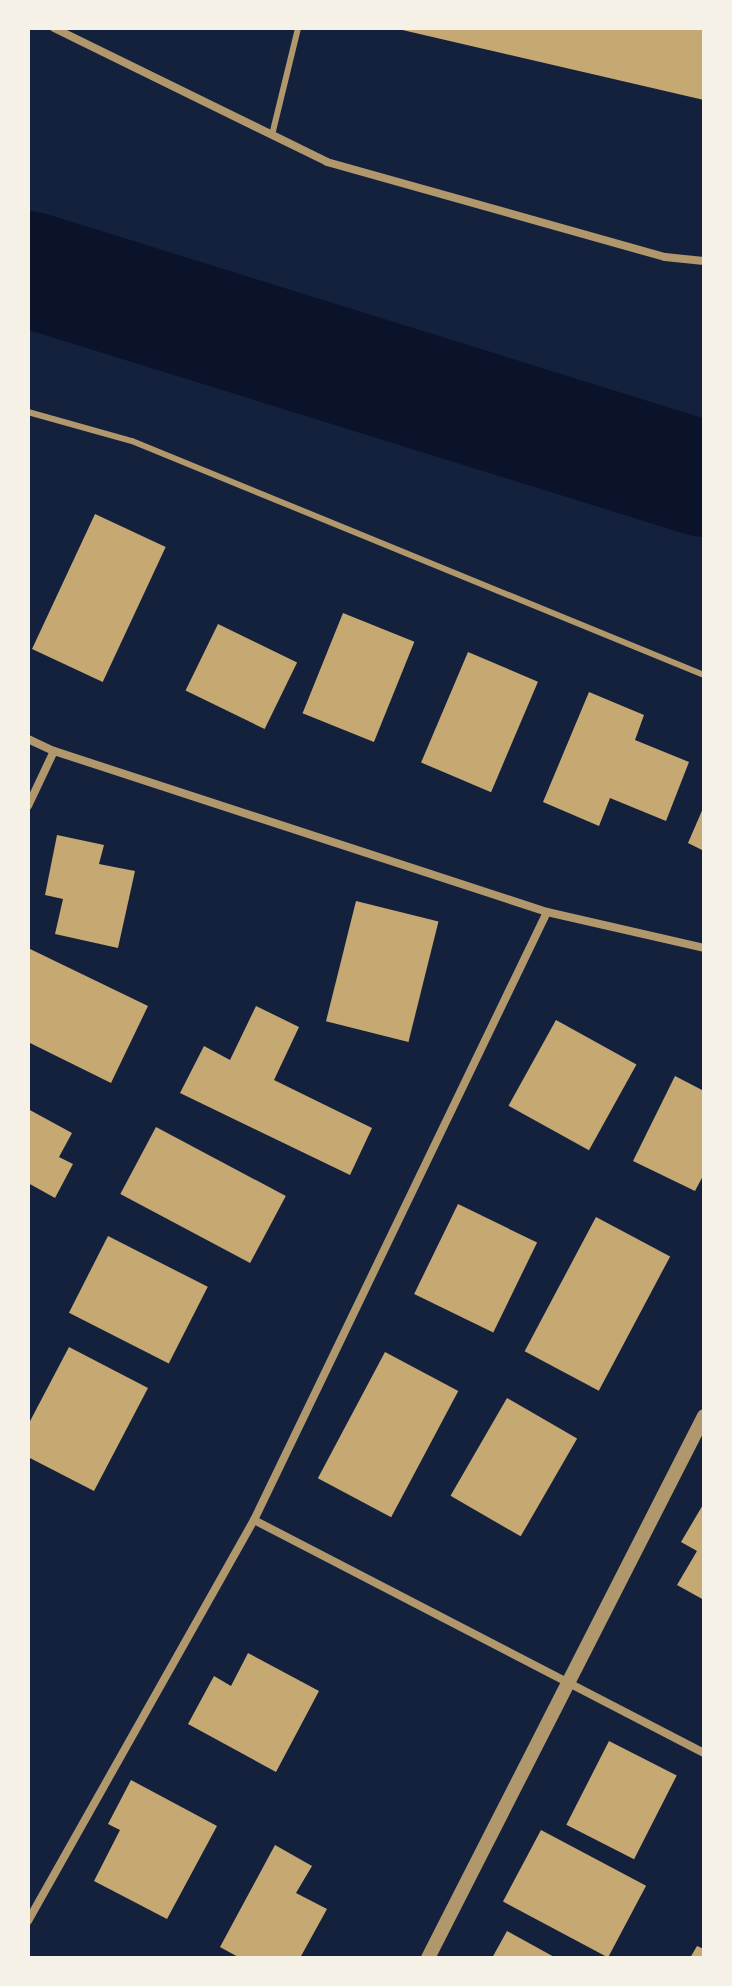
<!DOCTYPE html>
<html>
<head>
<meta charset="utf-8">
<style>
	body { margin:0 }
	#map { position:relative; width:732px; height:1986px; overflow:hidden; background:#14213d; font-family:Helvetica,sans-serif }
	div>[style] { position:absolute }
	.river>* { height:116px; margin:-58px; padding:0 58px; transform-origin:58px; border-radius:58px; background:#0b132b }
	.building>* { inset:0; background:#c6a872; transform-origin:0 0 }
	.service>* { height:6px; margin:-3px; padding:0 3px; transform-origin:3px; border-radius:3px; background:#b1986c }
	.minor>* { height:8px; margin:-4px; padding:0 4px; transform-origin:4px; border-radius:4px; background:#b1986c }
	.tertiary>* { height:14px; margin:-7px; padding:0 7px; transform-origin:7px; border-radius:7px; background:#b1986c }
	span { translate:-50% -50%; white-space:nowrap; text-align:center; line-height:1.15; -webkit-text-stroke:7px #f6f1e7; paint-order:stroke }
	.frame { position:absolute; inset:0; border:30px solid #f6f1e7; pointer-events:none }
</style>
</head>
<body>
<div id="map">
	<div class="river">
		<div style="left:28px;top:269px;width:708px;rotate:17.26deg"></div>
	</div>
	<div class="building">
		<div style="clip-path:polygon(398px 28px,704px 28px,704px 100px,398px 29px)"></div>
		<div style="left:95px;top:514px;width:78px;height:149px;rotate:25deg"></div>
		<div style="left:343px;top:613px;width:77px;height:108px;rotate:22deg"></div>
		<div style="left:218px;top:624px;width:88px;height:74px;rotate:26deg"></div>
		<div style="left:468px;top:652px;width:76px;height:120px;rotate:23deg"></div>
		<div style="clip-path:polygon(589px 692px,644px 715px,635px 740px,689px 762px,666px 821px,610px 798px,599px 826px,543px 802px)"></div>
		<div style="clip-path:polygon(704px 806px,704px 851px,688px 843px)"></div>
		<div style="clip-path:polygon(57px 835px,104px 845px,99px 864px,135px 871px,118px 948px,55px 934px,63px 899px,45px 895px)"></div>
		<div style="left:356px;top:901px;width:85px;height:124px;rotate:14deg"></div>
		<div style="clip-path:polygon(28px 948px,148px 1006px,111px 1083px,28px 1042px)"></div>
		<div style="clip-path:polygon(256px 1006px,299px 1027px,274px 1080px,372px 1128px,350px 1175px,180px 1093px,204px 1046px,230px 1060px)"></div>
		<div style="left:556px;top:1020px;width:92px;height:98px;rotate:29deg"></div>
		<div style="clip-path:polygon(675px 1076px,704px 1091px,704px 1174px,695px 1191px,633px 1161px)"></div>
		<div style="clip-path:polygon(28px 1109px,72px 1133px,59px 1157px,73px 1164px,55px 1198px,28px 1183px)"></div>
		<div style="left:156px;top:1127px;width:147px;height:76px;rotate:28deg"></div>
		<div style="left:458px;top:1204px;width:88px;height:100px;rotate:26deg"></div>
		<div style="left:596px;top:1217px;width:84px;height:152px;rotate:28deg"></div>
		<div style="left:108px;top:1236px;width:112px;height:86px;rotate:27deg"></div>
		<div style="clip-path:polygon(69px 1347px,148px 1388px,94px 1491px,28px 1457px,28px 1425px)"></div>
		<div style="left:385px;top:1352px;width:83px;height:143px;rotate:28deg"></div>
		<div style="left:507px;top:1398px;width:81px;height:113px;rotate:30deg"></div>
		<div style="clip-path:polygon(704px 1503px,704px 1600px,677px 1585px,697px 1551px,681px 1542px)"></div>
		<div style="clip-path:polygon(248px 1653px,319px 1691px,276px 1772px,188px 1724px,214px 1676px,231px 1686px)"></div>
		<div style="left:609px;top:1741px;width:76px;height:94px;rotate:27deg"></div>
		<div style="clip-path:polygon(131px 1780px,217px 1826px,167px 1919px,94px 1881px,120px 1830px,108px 1824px)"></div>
		<div style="left:541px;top:1830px;width:119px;height:81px;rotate:28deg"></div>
		<div style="clip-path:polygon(275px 1845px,312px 1866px,296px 1893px,327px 1909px,300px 1958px,240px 1958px,220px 1947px)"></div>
		<div style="clip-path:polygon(507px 1931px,556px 1958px,492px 1958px)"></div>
		<div style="clip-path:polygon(697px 1946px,704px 1949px,704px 1958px,690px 1958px)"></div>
	</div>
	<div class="service">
		<div style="left:272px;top:135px;width:110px;rotate:-76.3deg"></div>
		<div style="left:28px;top:412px;width:108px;rotate:15.6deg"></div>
		<div style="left:132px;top:441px;width:618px;rotate:22.25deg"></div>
	</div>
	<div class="minor">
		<div style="left:54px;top:28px;width:304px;rotate:26.1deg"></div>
		<div style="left:327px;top:162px;width:351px;rotate:15.7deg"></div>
		<div style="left:665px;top:257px;width:39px;rotate:6deg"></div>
		<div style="left:28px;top:739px;width:29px;rotate:25deg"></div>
		<div style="left:54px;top:751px;width:61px;rotate:115.3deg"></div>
		<div style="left:547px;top:912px;width:161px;rotate:12.9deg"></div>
		<div style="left:254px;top:1520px;width:507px;rotate:27.37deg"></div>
		<div style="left:28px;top:1921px;width:460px;rotate:-60.6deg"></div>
		<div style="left:254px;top:1520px;width:675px;rotate:-64.27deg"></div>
		<div style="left:547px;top:912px;width:519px;rotate:-161.91deg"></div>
	</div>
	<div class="tertiary">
		<div style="left:428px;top:1958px;width:608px;rotate:-63.01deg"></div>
	</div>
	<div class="frame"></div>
</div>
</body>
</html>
